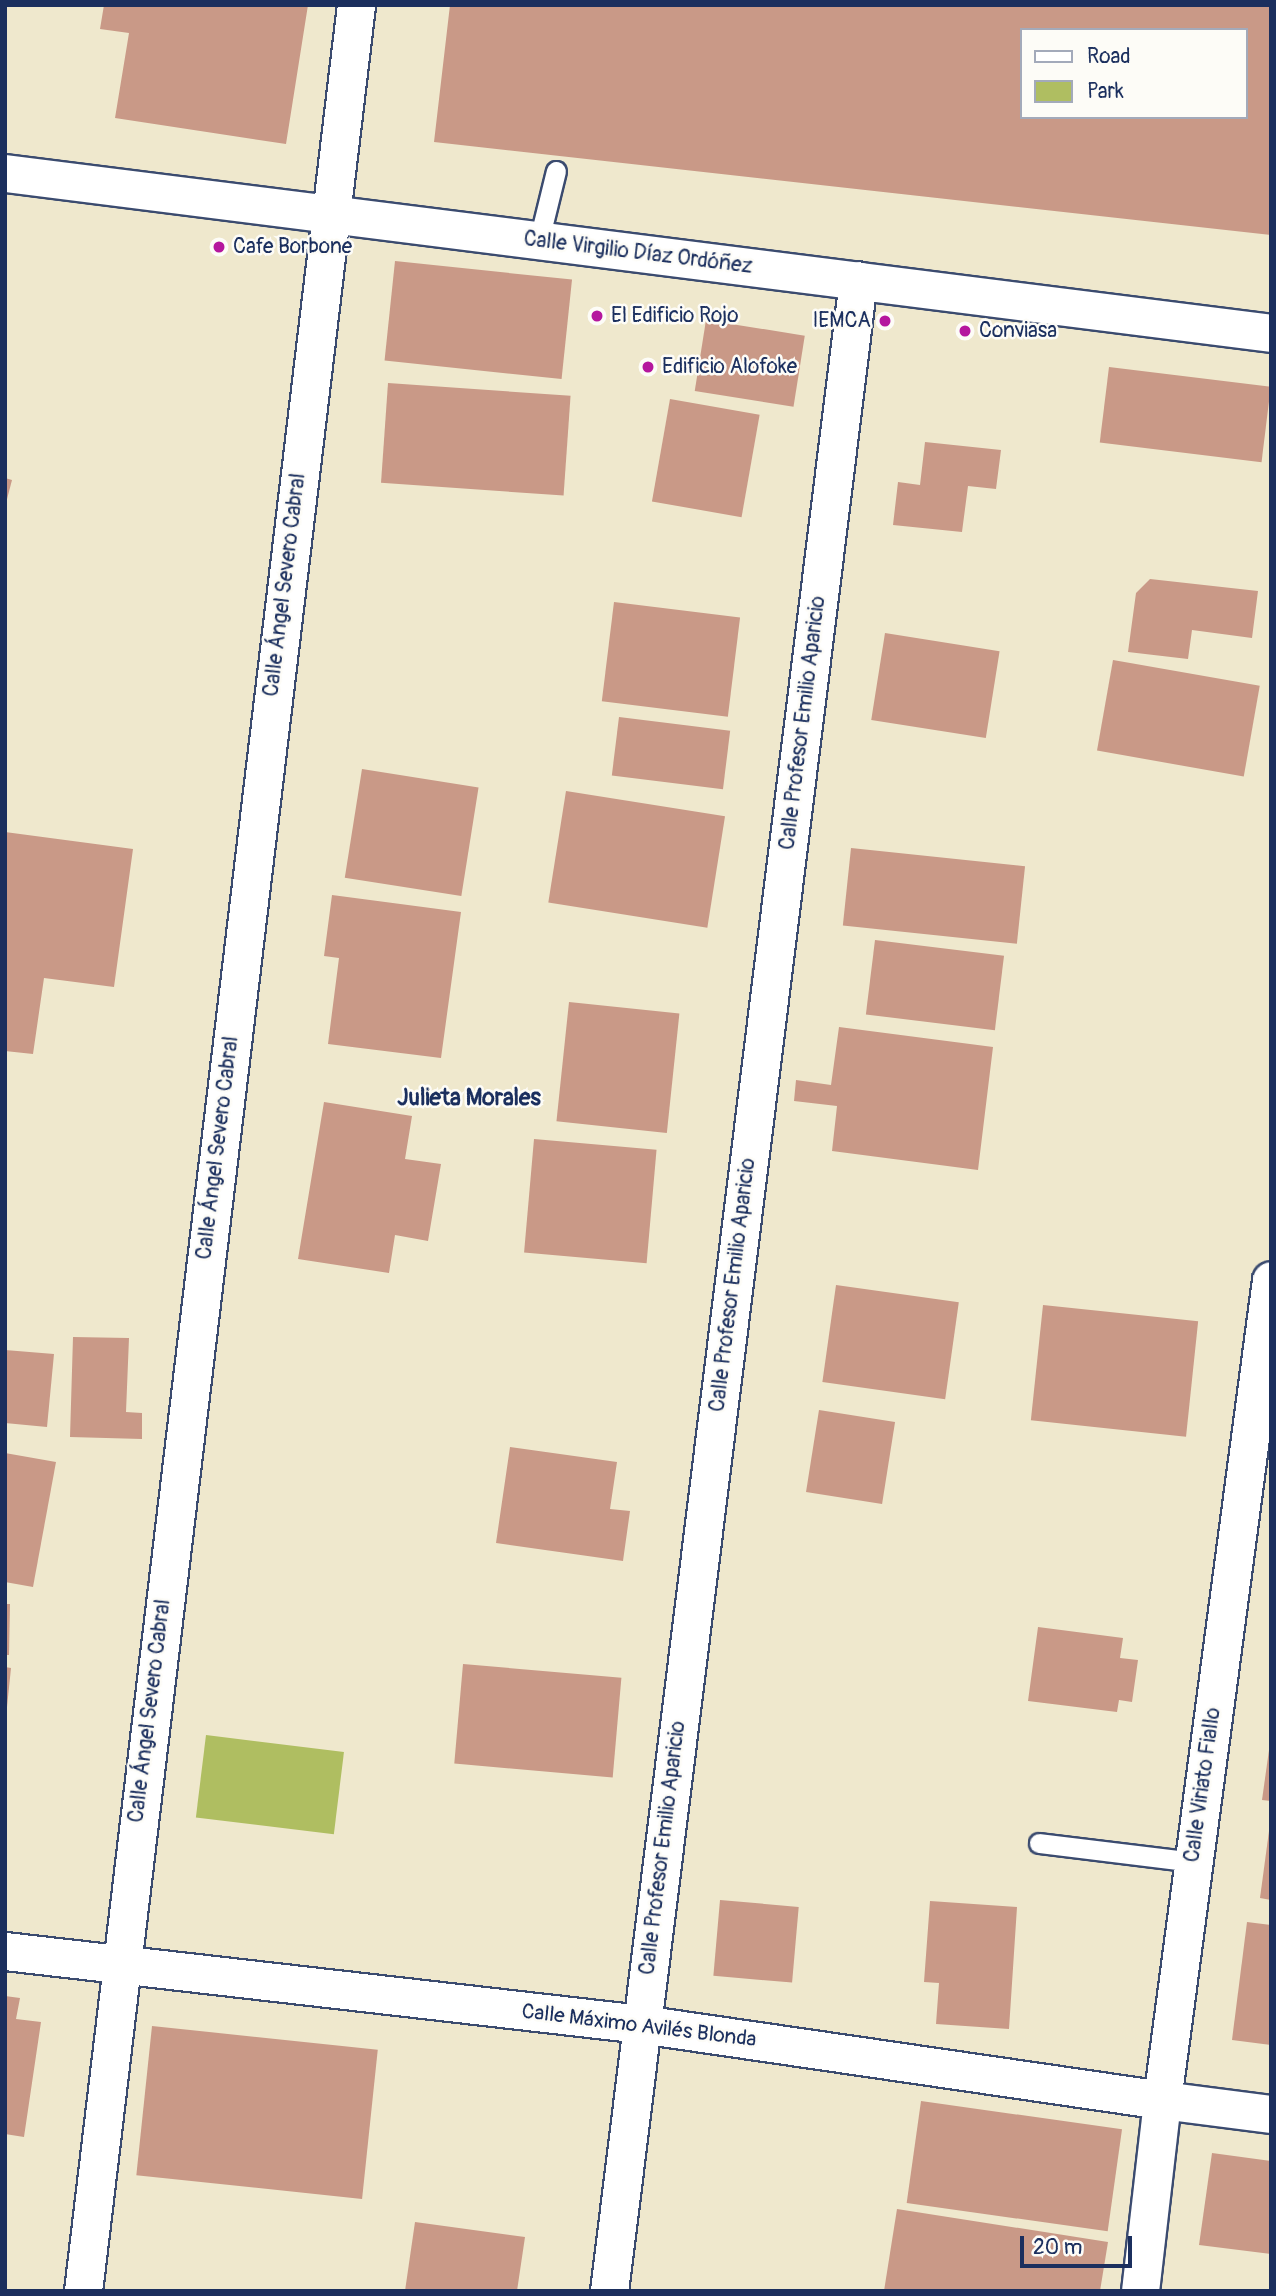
<!DOCTYPE html>
<html>
<head>
<meta charset="utf-8">
<style>
	body { margin:0 }
	#map { position:relative; width:1276px; height:2296px; overflow:hidden; background:#efe8cd; font-family:Pangolin,sans-serif }
	div>[style] { position:absolute }
	.green>* { inset:0; background:#afbe61; transform-origin:0 0 }
	.building>* { inset:0; background:#c99987; transform-origin:0 0 }
	.roads { filter:drop-shadow(2px 0 #3b4b6f) drop-shadow(-2px 0 #3b4b6f) drop-shadow(0 2px #3b4b6f) drop-shadow(0 -2px #3b4b6f) }
	.service>* { height:19px; margin:-9.5px; padding:0 9.5px; transform-origin:9.5px; border-radius:9.5px; background:#fff }
	.minor>* { height:37px; margin:-18.5px; padding:0 18.5px; transform-origin:18.5px; border-radius:18.5px; background:#fff }
	.dots>* { width:19px; height:19px; translate:-50% -50%; box-sizing:border-box; border:4px solid #fdfcf7; border-radius:50% }
	span { translate:-50% -50%; white-space:nowrap; text-align:center; line-height:1.15; -webkit-text-stroke:5px #fdfcf7; paint-order:stroke }
	.poi-label { font-size:21px; color:#1b2f5e }
	.left { translate:0 -50%; text-align:left }
	.right { translate:-100% -50%; text-align:right }
	.street-label { font-size:21px; color:#1b2f5e }
	.neighbourhood-label { font-size:23px; color:#1b2f5e; font-weight:700 }
	.frame { position:absolute; inset:0; border:7px solid #1b2f5e; pointer-events:none }
	.legend { position:absolute; left:1020px; top:28px; width:228px; height:91px; box-sizing:border-box; background:#fdfcf7; border:2px solid #a3aaba; margin:0; padding:9px 12px; list-style:none; font-size:21px; color:#1b2f5e }
	.legend li { display:flex; align-items:center; gap:14px; height:35px }
	.legend b { width:35px; border:2px solid #a3aaba }
	.scale { position:absolute; left:1020px; top:2236px; width:112px; height:32px; box-sizing:border-box; border:4px solid #1b2f5e; border-top:0; padding-left:9px; font-size:21px; line-height:24px; white-space:nowrap; color:#1b2f5e; -webkit-text-stroke:5px #fdfcf7; paint-order:stroke }
</style>
</head>
<body>
<div id="map">
	<div class="green">
		<div style="left:206px;top:1735px;width:139px;height:83px;rotate:7deg"></div>
	</div>
	<div class="building">
		<div style="clip-path:polygon(104px 5px,308px 5px,286px 144px,115px 118px,129px 33px,100px 29px)"></div>
		<div style="clip-path:polygon(evenodd,450px 5px,1271px 5px,1271px 235px,434px 142px,450px 5px,1022px 30px,1246px 30px,1246px 117px,1022px 117px,1022px 30px)"></div>
		<div style="left:395px;top:261px;width:178px;height:100px;rotate:6deg"></div>
		<div style="left:706px;top:320px;width:100px;height:72px;rotate:9deg"></div>
		<div style="left:1109px;top:367px;width:163px;height:76px;rotate:7deg"></div>
		<div style="left:388px;top:383px;width:183px;height:100px;rotate:4deg"></div>
		<div style="left:670px;top:399px;width:91px;height:104px;rotate:10deg"></div>
		<div style="clip-path:polygon(925px 442px,1001px 450px,996px 489px,968px 486px,962px 532px,893px 525px,898px 482px,920px 485px)"></div>
		<div style="clip-path:polygon(5px 478px,12px 480px,6px 503px,5px 503px)"></div>
		<div style="clip-path:polygon(1150px 579px,1258px 591px,1252px 638px,1192px 630px,1188px 659px,1128px 652px,1136px 593px)"></div>
		<div style="left:614px;top:602px;width:127px;height:100px;rotate:7deg"></div>
		<div style="left:885px;top:633px;width:116px;height:88px;rotate:9deg"></div>
		<div style="left:1113px;top:660px;width:149px;height:92px;rotate:10deg"></div>
		<div style="left:619px;top:717px;width:112px;height:59px;rotate:7deg"></div>
		<div style="left:362px;top:769px;width:118px;height:110px;rotate:9deg"></div>
		<div style="left:566px;top:791px;width:161px;height:113px;rotate:9deg"></div>
		<div style="clip-path:polygon(5px 832px,133px 849px,114px 987px,44px 978px,33px 1054px,5px 1051px)"></div>
		<div style="left:851px;top:848px;width:175px;height:78px;rotate:6deg"></div>
		<div style="clip-path:polygon(332px 895px,461px 912px,441px 1058px,328px 1044px,339px 958px,324px 956px)"></div>
		<div style="left:875px;top:940px;width:130px;height:75px;rotate:7deg"></div>
		<div style="left:569px;top:1002px;width:111px;height:120px;rotate:6deg"></div>
		<div style="clip-path:polygon(839px 1027px,993px 1047px,978px 1170px,832px 1151px,837px 1106px,794px 1101px,796px 1080px,831px 1085px)"></div>
		<div style="clip-path:polygon(324px 1102px,412px 1116px,405px 1159px,441px 1164px,428px 1241px,395px 1235px,389px 1273px,298px 1259px)"></div>
		<div style="left:534px;top:1139px;width:123px;height:114px;rotate:5deg"></div>
		<div style="left:836px;top:1285px;width:124px;height:98px;rotate:8deg"></div>
		<div style="left:1043px;top:1305px;width:156px;height:116px;rotate:6deg"></div>
		<div style="clip-path:polygon(73px 1337px,129px 1338px,126px 1412px,142px 1413px,142px 1439px,70px 1437px)"></div>
		<div style="clip-path:polygon(5px 1350px,54px 1354px,47px 1427px,5px 1423px)"></div>
		<div style="left:819px;top:1410px;width:77px;height:83px;rotate:9deg"></div>
		<div style="clip-path:polygon(510px 1447px,617px 1462px,610px 1509px,630px 1511px,623px 1561px,496px 1543px)"></div>
		<div style="clip-path:polygon(5px 1453px,56px 1462px,33px 1587px,5px 1582px)"></div>
		<div style="clip-path:polygon(5px 1604px,10px 1604px,9px 1655px,5px 1655px)"></div>
		<div style="clip-path:polygon(1038px 1627px,1123px 1638px,1120px 1658px,1138px 1660px,1132px 1702px,1119px 1700px,1117px 1712px,1028px 1701px)"></div>
		<div style="left:463px;top:1664px;width:159px;height:100px;rotate:5deg"></div>
		<div style="clip-path:polygon(5px 1667px,11px 1668px,7px 1707px,5px 1707px)"></div>
		<div style="clip-path:polygon(1269px 1750px,1271px 1750px,1271px 1801px,1262px 1800px)"></div>
		<div style="clip-path:polygon(1269px 1831px,1271px 1831px,1271px 1900px,1260px 1898px)"></div>
		<div style="left:720px;top:1900px;width:79px;height:76px;rotate:5deg"></div>
		<div style="clip-path:polygon(930px 1901px,1017px 1907px,1009px 2029px,936px 2024px,939px 1983px,924px 1982px)"></div>
		<div style="clip-path:polygon(1247px 1922px,1271px 1925px,1271px 2045px,1232px 2040px)"></div>
		<div style="clip-path:polygon(5px 1996px,20px 1998px,16px 2019px,41px 2022px,24px 2137px,5px 2134px)"></div>
		<div style="left:152px;top:2026px;width:227px;height:150px;rotate:6deg"></div>
		<div style="left:921px;top:2101px;width:203px;height:103px;rotate:8deg"></div>
		<div style="clip-path:polygon(1212px 2153px,1271px 2161px,1271px 2254px,1199px 2245px)"></div>
		<div style="clip-path:polygon(897px 2209px,1108px 2242px,1100px 2291px,884px 2291px)"></div>
		<div style="clip-path:polygon(415px 2222px,525px 2237px,517px 2291px,405px 2291px)"></div>
	</div>
	<div class="roads">
		<div class="service">
			<div style="left:539px;top:240px;width:71px;rotate:-76.2deg"></div>
			<div style="left:1039px;top:1843px;width:155px;rotate:7deg"></div>
		</div>
		<div class="minor">
			<div style="left:5px;top:173px;width:1276px;rotate:7.2deg"></div>
			<div style="left:5px;top:1951px;width:640px;rotate:6.55deg"></div>
			<div style="left:641px;top:2024px;width:527px;rotate:8.3deg"></div>
			<div style="left:1162px;top:2100px;width:110px;rotate:7.3deg"></div>
			<div style="left:83px;top:2291px;width:2302px;rotate:-83.19deg"></div>
			<div style="left:609px;top:2291px;width:2026px;rotate:-82.94deg"></div>
			<div style="left:1140px;top:2291px;width:192px;rotate:-83.4deg"></div>
			<div style="left:1162px;top:2100px;width:827px;rotate:-82.43deg"></div>
		</div>
	</div>
	<div class="dots">
		<div style="left:219px;top:247px;background:#b5179e"></div>
		<div style="left:597px;top:316px;background:#b5179e"></div>
		<div style="left:885px;top:321px;background:#b5179e"></div>
		<div style="left:965px;top:331px;background:#b5179e"></div>
		<div style="left:648px;top:367px;background:#b5179e"></div>
	</div>
	<div class="poi-label">
		<span class="left" style="left:233px;top:247px">Cafe Borbone</span>
		<span class="left" style="left:611px;top:316px">El Edificio Rojo</span>
		<span class="right" style="left:871px;top:321px">IEMCA</span>
		<span class="left" style="left:979px;top:331px">Conviasa</span>
		<span class="left" style="left:662px;top:367px">Edificio Alofoke</span>
	</div>
	<div class="street-label">
		<span style="left:638px;top:253px;rotate:7deg">Calle Virgilio Díaz Ordóñez</span>
		<span style="left:285px;top:585px;rotate:-83deg">Calle Ángel Severo Cabral</span>
		<span style="left:803px;top:723px;rotate:-83deg">Calle Profesor Emilio Aparicio</span>
		<span style="left:218px;top:1148px;rotate:-83deg">Calle Ángel Severo Cabral</span>
		<span style="left:733px;top:1285px;rotate:-83deg">Calle Profesor Emilio Aparicio</span>
		<span style="left:150px;top:1711px;rotate:-83deg">Calle Ángel Severo Cabral</span>
		<span style="left:1203px;top:1785px;rotate:-82deg">Calle Viriato Fiallo</span>
		<span style="left:663px;top:1848px;rotate:-83deg">Calle Profesor Emilio Aparicio</span>
		<span style="left:639px;top:2026px;rotate:7deg">Calle Máximo Avilés Blonda</span>
	</div>
	<div class="neighbourhood-label">
		<span style="left:469px;top:1098px">Julieta Morales</span>
	</div>
	<div class="frame"></div>
	<ul class="legend">
	<li><b style="height:9px;background:#fff"></b>Road</li>
	<li><b style="height:19px;background:#afbe61"></b>Park</li>
	</ul>
	<div class="scale">20 m</div>
</div>
</body>
</html>
